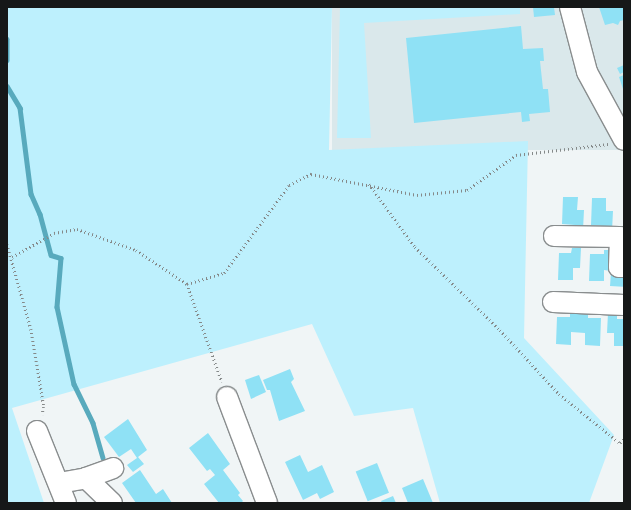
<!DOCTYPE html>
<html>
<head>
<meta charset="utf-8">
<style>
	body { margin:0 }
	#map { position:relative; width:631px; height:510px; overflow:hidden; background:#f0f5f6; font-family:"Space Grotesk",sans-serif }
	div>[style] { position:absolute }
	.built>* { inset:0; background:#dae8eb; transform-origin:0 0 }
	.green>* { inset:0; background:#bdf0fd }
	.stream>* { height:4.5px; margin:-2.25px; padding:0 2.25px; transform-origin:2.25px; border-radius:2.25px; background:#58aabd }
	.building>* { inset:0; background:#8fe1f5; transform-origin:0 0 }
	.path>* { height:2.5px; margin-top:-1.25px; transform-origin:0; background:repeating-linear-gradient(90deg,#858989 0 1px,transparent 0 4px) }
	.roads { filter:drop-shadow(1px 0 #898d8e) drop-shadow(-1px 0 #898d8e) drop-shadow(0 1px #898d8e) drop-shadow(0 -1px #898d8e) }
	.minor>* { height:20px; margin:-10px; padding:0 10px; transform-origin:10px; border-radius:10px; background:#fff }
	span { translate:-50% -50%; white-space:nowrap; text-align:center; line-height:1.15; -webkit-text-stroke:3px #fff; paint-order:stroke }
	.frame { position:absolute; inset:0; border:8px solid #161818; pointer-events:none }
</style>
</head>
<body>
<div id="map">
	<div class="built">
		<div style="left:332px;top:7px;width:292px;height:143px"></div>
	</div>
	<div class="green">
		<div style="clip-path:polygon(7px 7px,332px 7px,329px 150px,528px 141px,524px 338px,614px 435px,589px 503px,440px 503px,413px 408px,354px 416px,312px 324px,12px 408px,44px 503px,7px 503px)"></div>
		<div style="clip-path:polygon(340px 7px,520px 7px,520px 14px,364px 23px,371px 138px,337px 138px)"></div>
	</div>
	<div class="stream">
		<div style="left:7px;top:39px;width:21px;rotate:90deg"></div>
		<div style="left:7px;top:86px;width:26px;rotate:59deg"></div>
		<div style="left:20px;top:108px;width:87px;rotate:82.7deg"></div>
		<div style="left:31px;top:194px;width:22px;rotate:66deg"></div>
		<div style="left:40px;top:214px;width:42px;rotate:75deg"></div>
		<div style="left:51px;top:255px;width:10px;rotate:17deg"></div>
		<div style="left:61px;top:258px;width:49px;rotate:94.7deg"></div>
		<div style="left:57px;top:307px;width:79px;rotate:77.6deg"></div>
		<div style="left:74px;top:384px;width:43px;rotate:64deg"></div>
		<div style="left:93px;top:423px;width:36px;rotate:74deg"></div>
	</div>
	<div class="building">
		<div style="clip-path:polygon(533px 7px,554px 7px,555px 15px,534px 17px)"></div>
		<div style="clip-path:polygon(599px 7px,624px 7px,624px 20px,620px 21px,618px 25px,613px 23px,605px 25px)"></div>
		<div style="clip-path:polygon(521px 26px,523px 49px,543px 48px,544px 61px,540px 61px,543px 89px,548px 89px,550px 112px,529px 114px,530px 121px,522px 122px,521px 112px,414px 123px,406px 38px)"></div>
		<div style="clip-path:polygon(624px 65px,624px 72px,620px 74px,617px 68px)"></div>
		<div style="clip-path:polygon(624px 75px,624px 92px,619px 77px)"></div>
		<div style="clip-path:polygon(563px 197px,578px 197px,577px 210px,584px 210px,583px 230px,575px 230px,575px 225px,562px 224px)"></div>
		<div style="clip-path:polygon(592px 198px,606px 198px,606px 211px,613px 211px,612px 231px,603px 231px,603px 226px,591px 225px)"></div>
		<div style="clip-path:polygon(572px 248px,581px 248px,580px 268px,573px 268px,573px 280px,558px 280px,559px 253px,571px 253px)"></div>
		<div style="clip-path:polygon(604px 250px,611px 250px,611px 271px,604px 270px,604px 281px,589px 281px,590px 254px,604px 254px)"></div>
		<div style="left:611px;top:272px;width:13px;height:14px;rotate:4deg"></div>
		<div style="clip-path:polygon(570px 311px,588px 312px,588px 318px,601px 318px,600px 346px,585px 345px,585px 333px,571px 332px,571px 345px,556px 344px,557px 317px,570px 317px)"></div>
		<div style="clip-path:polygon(608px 313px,617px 313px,617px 319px,624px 319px,624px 346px,614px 346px,614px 333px,607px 333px)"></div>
		<div style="clip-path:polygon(290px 369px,294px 379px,291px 382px,305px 411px,279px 421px,270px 390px,267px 390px,263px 380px)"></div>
		<div style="clip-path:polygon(259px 375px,266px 392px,251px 399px,245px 380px)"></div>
		<div style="clip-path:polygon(128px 419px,147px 450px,138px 457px,144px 464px,133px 472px,127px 465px,137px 458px,131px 449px,119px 457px,104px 437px)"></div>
		<div style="clip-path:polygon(208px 433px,230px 464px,223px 470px,240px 493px,238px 495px,243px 501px,241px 503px,219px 503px,204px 484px,215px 475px,210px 469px,207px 471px,189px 448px)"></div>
		<div style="clip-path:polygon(300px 455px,308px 472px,322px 465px,334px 492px,320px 499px,317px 493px,303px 500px,285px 462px)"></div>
		<div style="left:377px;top:463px;width:32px;height:23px;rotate:68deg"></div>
		<div style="clip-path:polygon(140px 470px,156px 494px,163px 489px,172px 503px,136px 503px,122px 483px)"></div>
		<div style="clip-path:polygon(423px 479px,433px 503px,408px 503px,402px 488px)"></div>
		<div style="clip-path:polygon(393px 496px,396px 503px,382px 503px,381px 501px)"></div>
	</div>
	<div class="path">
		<div style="left:369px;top:184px;width:78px;rotate:53.9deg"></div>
		<div style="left:415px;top:247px;width:119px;rotate:44.3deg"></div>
		<div style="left:500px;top:330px;width:87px;rotate:47.3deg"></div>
		<div style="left:559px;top:394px;width:78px;rotate:38.8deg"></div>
		<div style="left:620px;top:443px;width:6px;rotate:-51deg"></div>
		<div style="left:7px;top:244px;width:88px;rotate:74.2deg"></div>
		<div style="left:31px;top:329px;width:79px;rotate:80.5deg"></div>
		<div style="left:44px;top:407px;width:8px;rotate:104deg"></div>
		<div style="left:12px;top:257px;width:48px;rotate:-29.7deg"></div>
		<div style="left:54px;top:233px;width:23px;rotate:-10deg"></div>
		<div style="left:77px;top:229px;width:63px;rotate:19.6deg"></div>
		<div style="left:136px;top:250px;width:61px;rotate:33.7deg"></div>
		<div style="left:187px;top:284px;width:39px;rotate:-17deg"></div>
		<div style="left:224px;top:273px;width:109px;rotate:-53.5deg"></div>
		<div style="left:289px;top:185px;width:25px;rotate:-27deg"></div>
		<div style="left:311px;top:174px;width:108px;rotate:11.2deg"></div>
		<div style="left:417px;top:195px;width:50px;rotate:-5.7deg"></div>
		<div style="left:467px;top:190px;width:60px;rotate:-35.5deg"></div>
		<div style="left:516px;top:155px;width:93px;rotate:-6.8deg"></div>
		<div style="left:187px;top:284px;width:104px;rotate:70.3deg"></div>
	</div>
	<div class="roads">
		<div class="minor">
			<div style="left:570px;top:7px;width:67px;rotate:75.3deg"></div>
			<div style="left:587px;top:72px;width:77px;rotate:61.4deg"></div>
			<div style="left:554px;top:236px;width:66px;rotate:0.9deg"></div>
			<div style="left:620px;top:237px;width:30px;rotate:92deg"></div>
			<div style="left:619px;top:267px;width:5px"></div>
			<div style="left:553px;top:302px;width:71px;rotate:2.4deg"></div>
			<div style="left:227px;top:397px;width:113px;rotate:69.3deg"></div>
			<div style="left:37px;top:431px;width:78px;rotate:68.1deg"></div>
			<div style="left:86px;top:478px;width:36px;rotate:44deg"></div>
			<div style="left:59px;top:483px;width:27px;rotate:-10deg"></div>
			<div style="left:86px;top:478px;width:29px;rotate:-20deg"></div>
		</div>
	</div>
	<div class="frame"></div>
</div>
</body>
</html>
